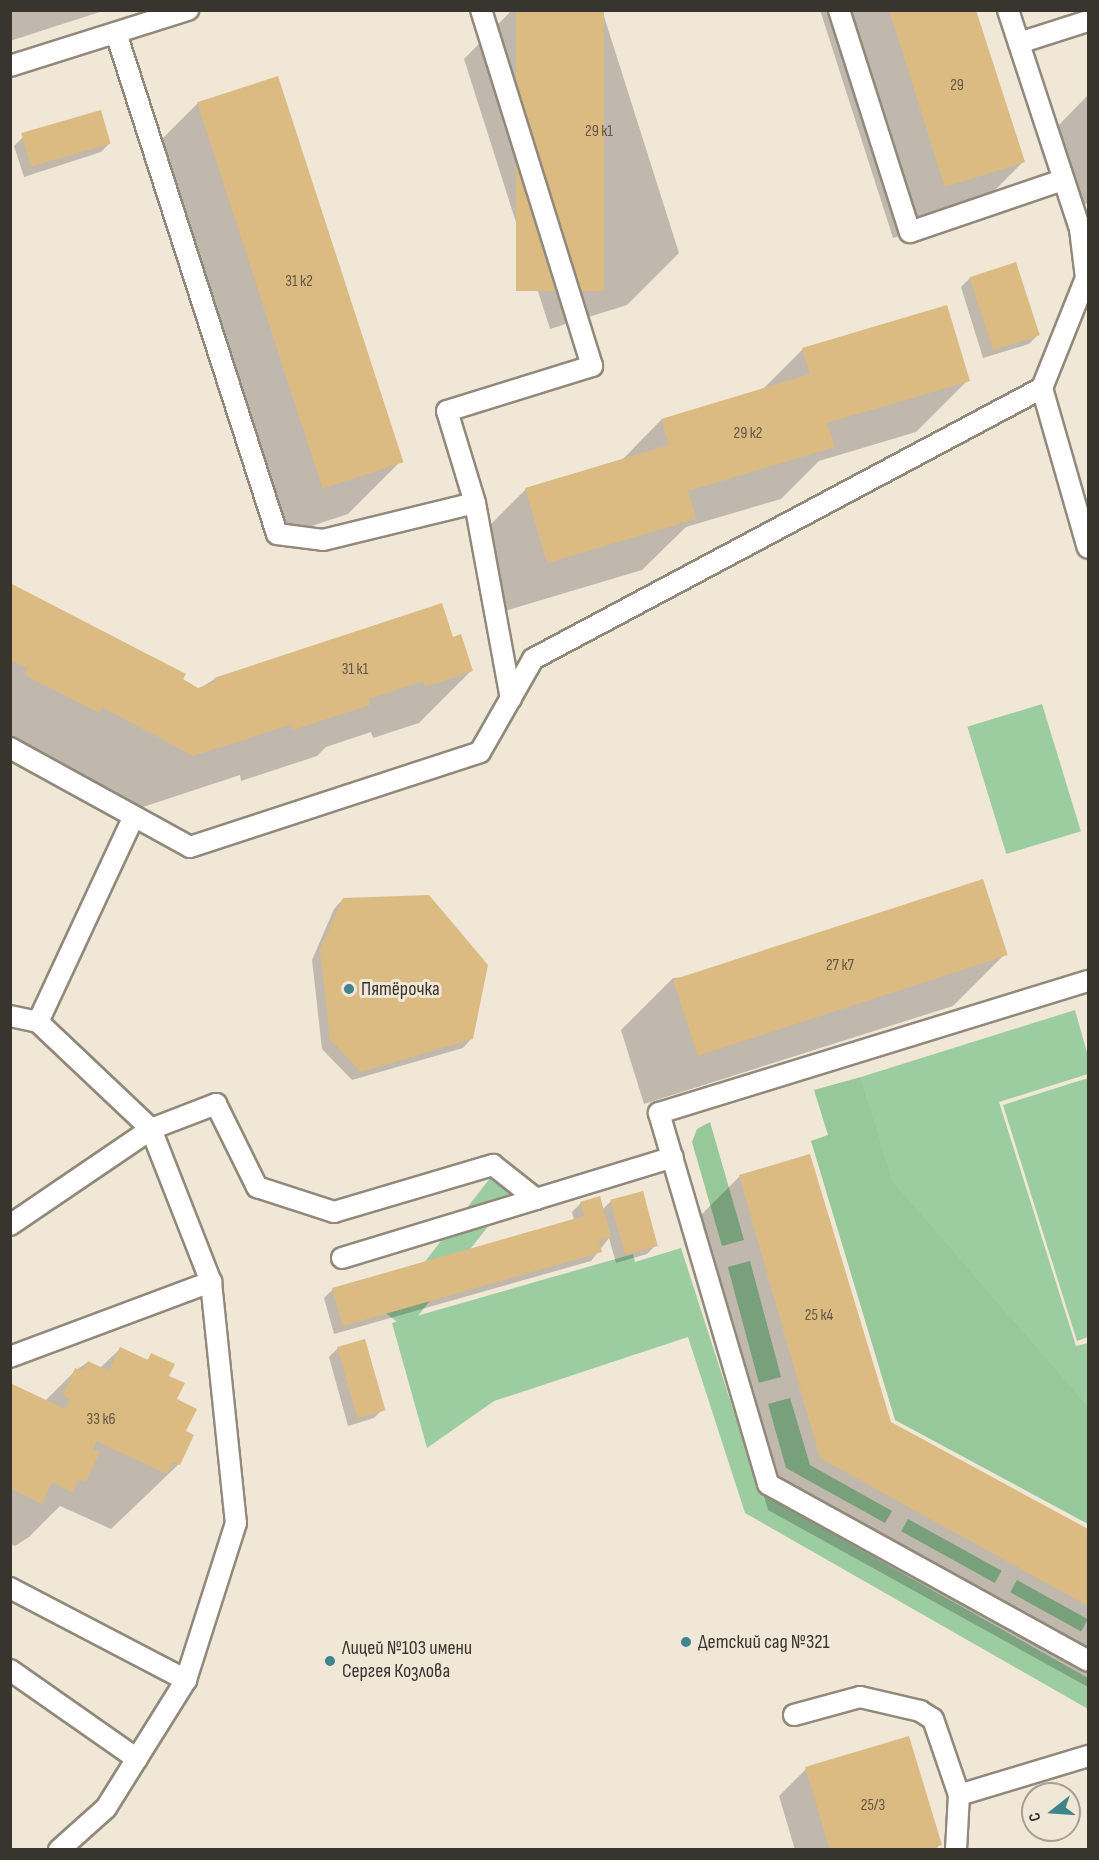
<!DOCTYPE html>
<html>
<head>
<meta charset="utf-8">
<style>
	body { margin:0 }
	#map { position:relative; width:1099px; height:1860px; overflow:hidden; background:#f0e7d7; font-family:"Sofia Sans Condensed",sans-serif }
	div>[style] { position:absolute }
	.green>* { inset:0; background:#9ccda0; transform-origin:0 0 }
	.forest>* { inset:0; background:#96c89a; transform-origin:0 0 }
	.shadow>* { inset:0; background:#0003 }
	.building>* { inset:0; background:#dbbb82; transform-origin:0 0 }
	.roads { filter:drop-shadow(2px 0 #91897b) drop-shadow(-2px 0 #91897b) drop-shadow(0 2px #91897b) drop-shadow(0 -2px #91897b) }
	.lane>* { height:20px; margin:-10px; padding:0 10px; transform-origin:10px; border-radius:10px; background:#fff }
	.dots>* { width:16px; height:16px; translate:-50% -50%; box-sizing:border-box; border:3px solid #f0e7d7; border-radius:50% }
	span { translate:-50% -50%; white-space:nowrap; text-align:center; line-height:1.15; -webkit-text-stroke:6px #f0e7d7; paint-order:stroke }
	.number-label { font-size:16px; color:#615643 }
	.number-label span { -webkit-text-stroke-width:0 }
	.poi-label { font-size:20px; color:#38342e }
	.left { translate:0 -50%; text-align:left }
	.frame { position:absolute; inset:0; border:12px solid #38342e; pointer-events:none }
	.north { position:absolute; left:1021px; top:1782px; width:60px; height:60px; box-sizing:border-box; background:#f0e7d7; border:2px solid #a69f93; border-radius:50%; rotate:253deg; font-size:16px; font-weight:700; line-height:24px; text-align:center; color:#38342e }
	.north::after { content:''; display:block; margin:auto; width:21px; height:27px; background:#3e858d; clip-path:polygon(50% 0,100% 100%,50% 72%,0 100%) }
</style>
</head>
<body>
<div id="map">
	<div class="green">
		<div style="left:1042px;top:704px;width:133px;height:78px;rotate:73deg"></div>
		<div style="clip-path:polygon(1075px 1010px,1088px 1056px,1088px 1074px,999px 1102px,1076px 1346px,1088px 1343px,1087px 1407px,891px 1181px,861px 1077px)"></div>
		<div style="clip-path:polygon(1088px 1078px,1088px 1337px,1077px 1341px,1003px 1105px)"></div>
		<div style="left:491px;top:1177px;width:28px;height:172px;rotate:38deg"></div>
		<div style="clip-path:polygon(681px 1248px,760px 1493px,1088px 1678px,1088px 1709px,745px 1513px,688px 1337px,494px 1401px,427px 1448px,392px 1323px,633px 1254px,635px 1262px)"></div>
	</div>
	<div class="forest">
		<div style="clip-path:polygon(861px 1077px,892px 1181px,1088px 1407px,1088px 1524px,895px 1420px,811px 1141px,828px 1135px,814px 1090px)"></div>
		<div style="clip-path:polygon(710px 1122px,744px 1240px,722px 1246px,692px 1142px,697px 1129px)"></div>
		<div style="left:750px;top:1261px;width:120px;height:23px;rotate:75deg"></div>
		<div style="clip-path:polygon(790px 1398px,810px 1465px,892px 1511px,885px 1523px,786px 1468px,768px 1404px)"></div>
		<div style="left:908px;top:1519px;width:107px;height:14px;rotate:29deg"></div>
		<div style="left:1017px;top:1580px;width:81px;height:14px;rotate:29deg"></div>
	</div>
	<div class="shadow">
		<div style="clip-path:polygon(10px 10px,106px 10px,10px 41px)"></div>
		<div style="clip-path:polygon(512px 10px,602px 10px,679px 253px,627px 305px,550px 329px,464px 59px)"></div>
		<div style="clip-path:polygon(820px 10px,974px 10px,1023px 162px,971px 214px,893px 238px)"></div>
		<div style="clip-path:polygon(1088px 95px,1088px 203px,1081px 206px,1056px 128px)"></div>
		<div style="clip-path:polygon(198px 103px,400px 462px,348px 514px,269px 540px,146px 155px)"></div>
		<div style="clip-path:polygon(23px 137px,110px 143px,101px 152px,24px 177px,14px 146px)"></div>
		<div style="clip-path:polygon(970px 278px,1038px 335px,1029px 344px,983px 358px,961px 287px)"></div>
		<div style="clip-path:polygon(803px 349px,968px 380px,916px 432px,819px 461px,781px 499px,686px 527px,642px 570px,495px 614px,474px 541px,526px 489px,621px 461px,661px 420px,762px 390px)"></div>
		<div style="clip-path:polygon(10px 585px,198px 689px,215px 679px,452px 639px,471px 671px,419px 723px,373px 738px,371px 732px,326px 747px,317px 756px,241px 781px,240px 775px,140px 808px,51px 759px,46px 764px,10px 746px)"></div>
		<div style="clip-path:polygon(343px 899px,472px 1038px,463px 1048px,352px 1080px,322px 1049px,312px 960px,334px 909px)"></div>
		<div style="clip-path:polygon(1005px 954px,953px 1006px,644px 1104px,621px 1030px,673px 978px)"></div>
		<div style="clip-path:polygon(740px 1176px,890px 1423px,1088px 1531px,1088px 1687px,768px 1510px,688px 1228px)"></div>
		<div style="clip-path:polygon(642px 1193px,656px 1245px,647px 1254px,616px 1263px,609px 1238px,591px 1261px,334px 1334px,324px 1298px,333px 1289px,574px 1220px,572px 1212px,581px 1203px,602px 1210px,610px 1202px)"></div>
		<div style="clip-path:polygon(338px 1348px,383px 1409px,374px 1418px,348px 1426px,329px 1357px)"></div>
		<div style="clip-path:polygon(120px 1349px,146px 1361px,152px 1355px,167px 1377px,184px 1432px,179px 1464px,111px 1529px,60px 1506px,29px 1537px,15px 1546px,10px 1544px,10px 1385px,45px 1401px,76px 1370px,88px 1362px,100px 1368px)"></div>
		<div style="clip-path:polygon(806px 1769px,940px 1844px,935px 1850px,795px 1850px,779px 1796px)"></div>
	</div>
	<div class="building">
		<div style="left:516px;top:10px;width:88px;height:281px"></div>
		<div style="clip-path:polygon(889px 10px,976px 10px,1025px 162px,945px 187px)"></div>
		<div style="left:278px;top:76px;width:406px;height:85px;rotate:72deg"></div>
		<div style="left:101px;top:110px;width:35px;height:83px;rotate:74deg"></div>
		<div style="left:1016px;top:262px;width:77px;height:49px;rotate:72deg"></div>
		<div style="clip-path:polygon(947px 305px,970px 381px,827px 423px,835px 447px,688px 491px,696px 519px,547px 563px,525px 488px,669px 445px,661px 419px,810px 374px,802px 348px)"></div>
		<div style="clip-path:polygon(10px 583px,186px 674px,183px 679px,198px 688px,215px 682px,214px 678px,442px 603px,453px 637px,461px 634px,473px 671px,425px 687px,423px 681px,369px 699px,370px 705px,293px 730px,292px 724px,193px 756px,102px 707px,99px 713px,25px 675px,27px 668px,10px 660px)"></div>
		<div style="left:983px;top:879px;width:80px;height:326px;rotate:72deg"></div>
		<div style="clip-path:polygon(429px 895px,488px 965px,473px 1039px,361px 1072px,330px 1039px,320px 949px,343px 898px)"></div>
		<div style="clip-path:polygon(810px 1154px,891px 1422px,1088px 1529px,1088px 1606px,820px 1458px,739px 1175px)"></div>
		<div style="left:643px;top:1191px;width:57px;height:34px;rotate:75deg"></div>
		<div style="clip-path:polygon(600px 1196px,611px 1237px,599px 1241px,602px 1252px,343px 1326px,332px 1288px,584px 1216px,580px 1202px)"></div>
		<div style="left:365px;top:1339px;width:74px;height:29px;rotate:74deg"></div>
		<div style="clip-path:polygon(120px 1347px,148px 1360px,151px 1353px,175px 1364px,169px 1376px,185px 1383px,177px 1399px,197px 1409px,186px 1431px,194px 1435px,180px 1465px,173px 1462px,167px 1474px,96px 1441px,93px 1449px,100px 1452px,86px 1482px,79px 1479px,72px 1492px,52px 1482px,42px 1504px,12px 1489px,10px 1494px,10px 1383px,65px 1409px,70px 1399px,63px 1395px,75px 1368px,82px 1371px,88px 1361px,109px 1371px)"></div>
		<div style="clip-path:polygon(909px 1736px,942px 1845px,926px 1850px,830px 1850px,805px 1767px)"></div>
	</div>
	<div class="roads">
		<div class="lane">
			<div style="left:839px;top:10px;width:233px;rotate:72.3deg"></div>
			<div style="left:910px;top:232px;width:162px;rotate:-18.8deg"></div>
			<div style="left:116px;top:33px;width:526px;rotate:72.18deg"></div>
			<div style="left:277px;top:534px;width:46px;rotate:7.4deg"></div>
			<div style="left:323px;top:540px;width:156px;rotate:-13.7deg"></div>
			<div style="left:475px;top:503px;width:199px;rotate:79.6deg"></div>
			<div style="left:1019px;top:43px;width:72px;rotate:-17.7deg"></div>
			<div style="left:10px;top:66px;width:187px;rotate:-17.5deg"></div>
			<div style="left:1042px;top:388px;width:166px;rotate:74deg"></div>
			<div style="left:475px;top:503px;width:96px;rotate:-106.9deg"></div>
			<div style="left:447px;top:411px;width:152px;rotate:-17.2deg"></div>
			<div style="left:592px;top:366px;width:373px;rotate:-107.3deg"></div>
			<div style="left:10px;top:748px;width:205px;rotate:28.8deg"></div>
			<div style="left:190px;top:847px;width:305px;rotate:-18.1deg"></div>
			<div style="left:480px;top:752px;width:107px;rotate:-60.3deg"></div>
			<div style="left:533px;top:659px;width:577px;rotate:-28.03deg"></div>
			<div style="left:1042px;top:388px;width:118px;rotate:-68.2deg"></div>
			<div style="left:1086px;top:278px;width:49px;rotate:-97deg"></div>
			<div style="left:1080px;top:229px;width:231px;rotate:-108.2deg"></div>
			<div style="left:1088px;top:981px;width:449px;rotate:162.9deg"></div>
			<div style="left:659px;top:1113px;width:387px;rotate:73.6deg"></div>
			<div style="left:768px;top:1484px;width:366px;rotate:28.9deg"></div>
			<div style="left:10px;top:1016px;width:29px;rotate:12deg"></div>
			<div style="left:38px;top:1022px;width:156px;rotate:43.4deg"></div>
			<div style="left:151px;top:1129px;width:164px;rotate:68.6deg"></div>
			<div style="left:211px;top:1282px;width:242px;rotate:84.1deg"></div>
			<div style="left:236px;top:1523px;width:165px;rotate:107.7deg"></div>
			<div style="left:186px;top:1680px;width:151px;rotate:122deg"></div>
			<div style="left:106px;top:1808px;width:63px;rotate:138.2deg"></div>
			<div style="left:38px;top:1022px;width:227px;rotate:-65deg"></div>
			<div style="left:10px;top:1225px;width:171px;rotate:-34.2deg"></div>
			<div style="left:151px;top:1129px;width:70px;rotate:-21deg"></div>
			<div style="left:216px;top:1104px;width:93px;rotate:63.7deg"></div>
			<div style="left:257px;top:1187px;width:81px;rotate:18deg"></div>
			<div style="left:334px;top:1212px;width:166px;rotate:-16.5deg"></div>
			<div style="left:493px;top:1165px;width:55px;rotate:38.3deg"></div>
			<div style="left:536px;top:1199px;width:143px;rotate:-17deg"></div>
			<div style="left:342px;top:1258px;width:203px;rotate:-16.9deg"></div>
			<div style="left:10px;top:1357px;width:215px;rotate:-20.5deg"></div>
			<div style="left:10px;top:1588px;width:199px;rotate:27.6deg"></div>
			<div style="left:10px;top:1670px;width:155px;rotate:35deg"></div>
			<div style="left:794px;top:1715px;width:68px;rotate:-15.3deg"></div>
			<div style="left:860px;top:1697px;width:62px;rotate:13.1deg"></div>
			<div style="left:920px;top:1711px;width:15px;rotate:32deg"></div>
			<div style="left:933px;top:1719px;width:80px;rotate:71.1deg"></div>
			<div style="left:956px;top:1850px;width:55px;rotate:-86.9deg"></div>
			<div style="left:959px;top:1795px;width:135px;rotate:-16.8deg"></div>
		</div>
	</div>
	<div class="dots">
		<div style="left:349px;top:989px;background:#3e858d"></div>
		<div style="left:686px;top:1642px;background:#3e858d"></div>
		<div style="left:330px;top:1661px;background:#3e858d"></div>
	</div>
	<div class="number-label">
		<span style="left:957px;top:86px">29</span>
		<span style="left:599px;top:132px">29 к1</span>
		<span style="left:299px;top:282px">31 к2</span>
		<span style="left:748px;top:434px">29 к2</span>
		<span style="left:355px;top:670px">31 к1</span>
		<span style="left:840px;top:966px">27 к7</span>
		<span style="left:819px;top:1316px">25 к4</span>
		<span style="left:101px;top:1420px">33 к6</span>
		<span style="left:873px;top:1806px">25/3</span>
	</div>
	<div class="poi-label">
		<span class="left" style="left:361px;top:989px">Пятёрочка</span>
		<span class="left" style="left:698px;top:1642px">Детский сад №321</span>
		<span class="left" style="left:342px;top:1660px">Лицей №103 имени<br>Сергея Козлова</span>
	</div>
	<div class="frame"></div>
	<div class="north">С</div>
</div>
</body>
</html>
